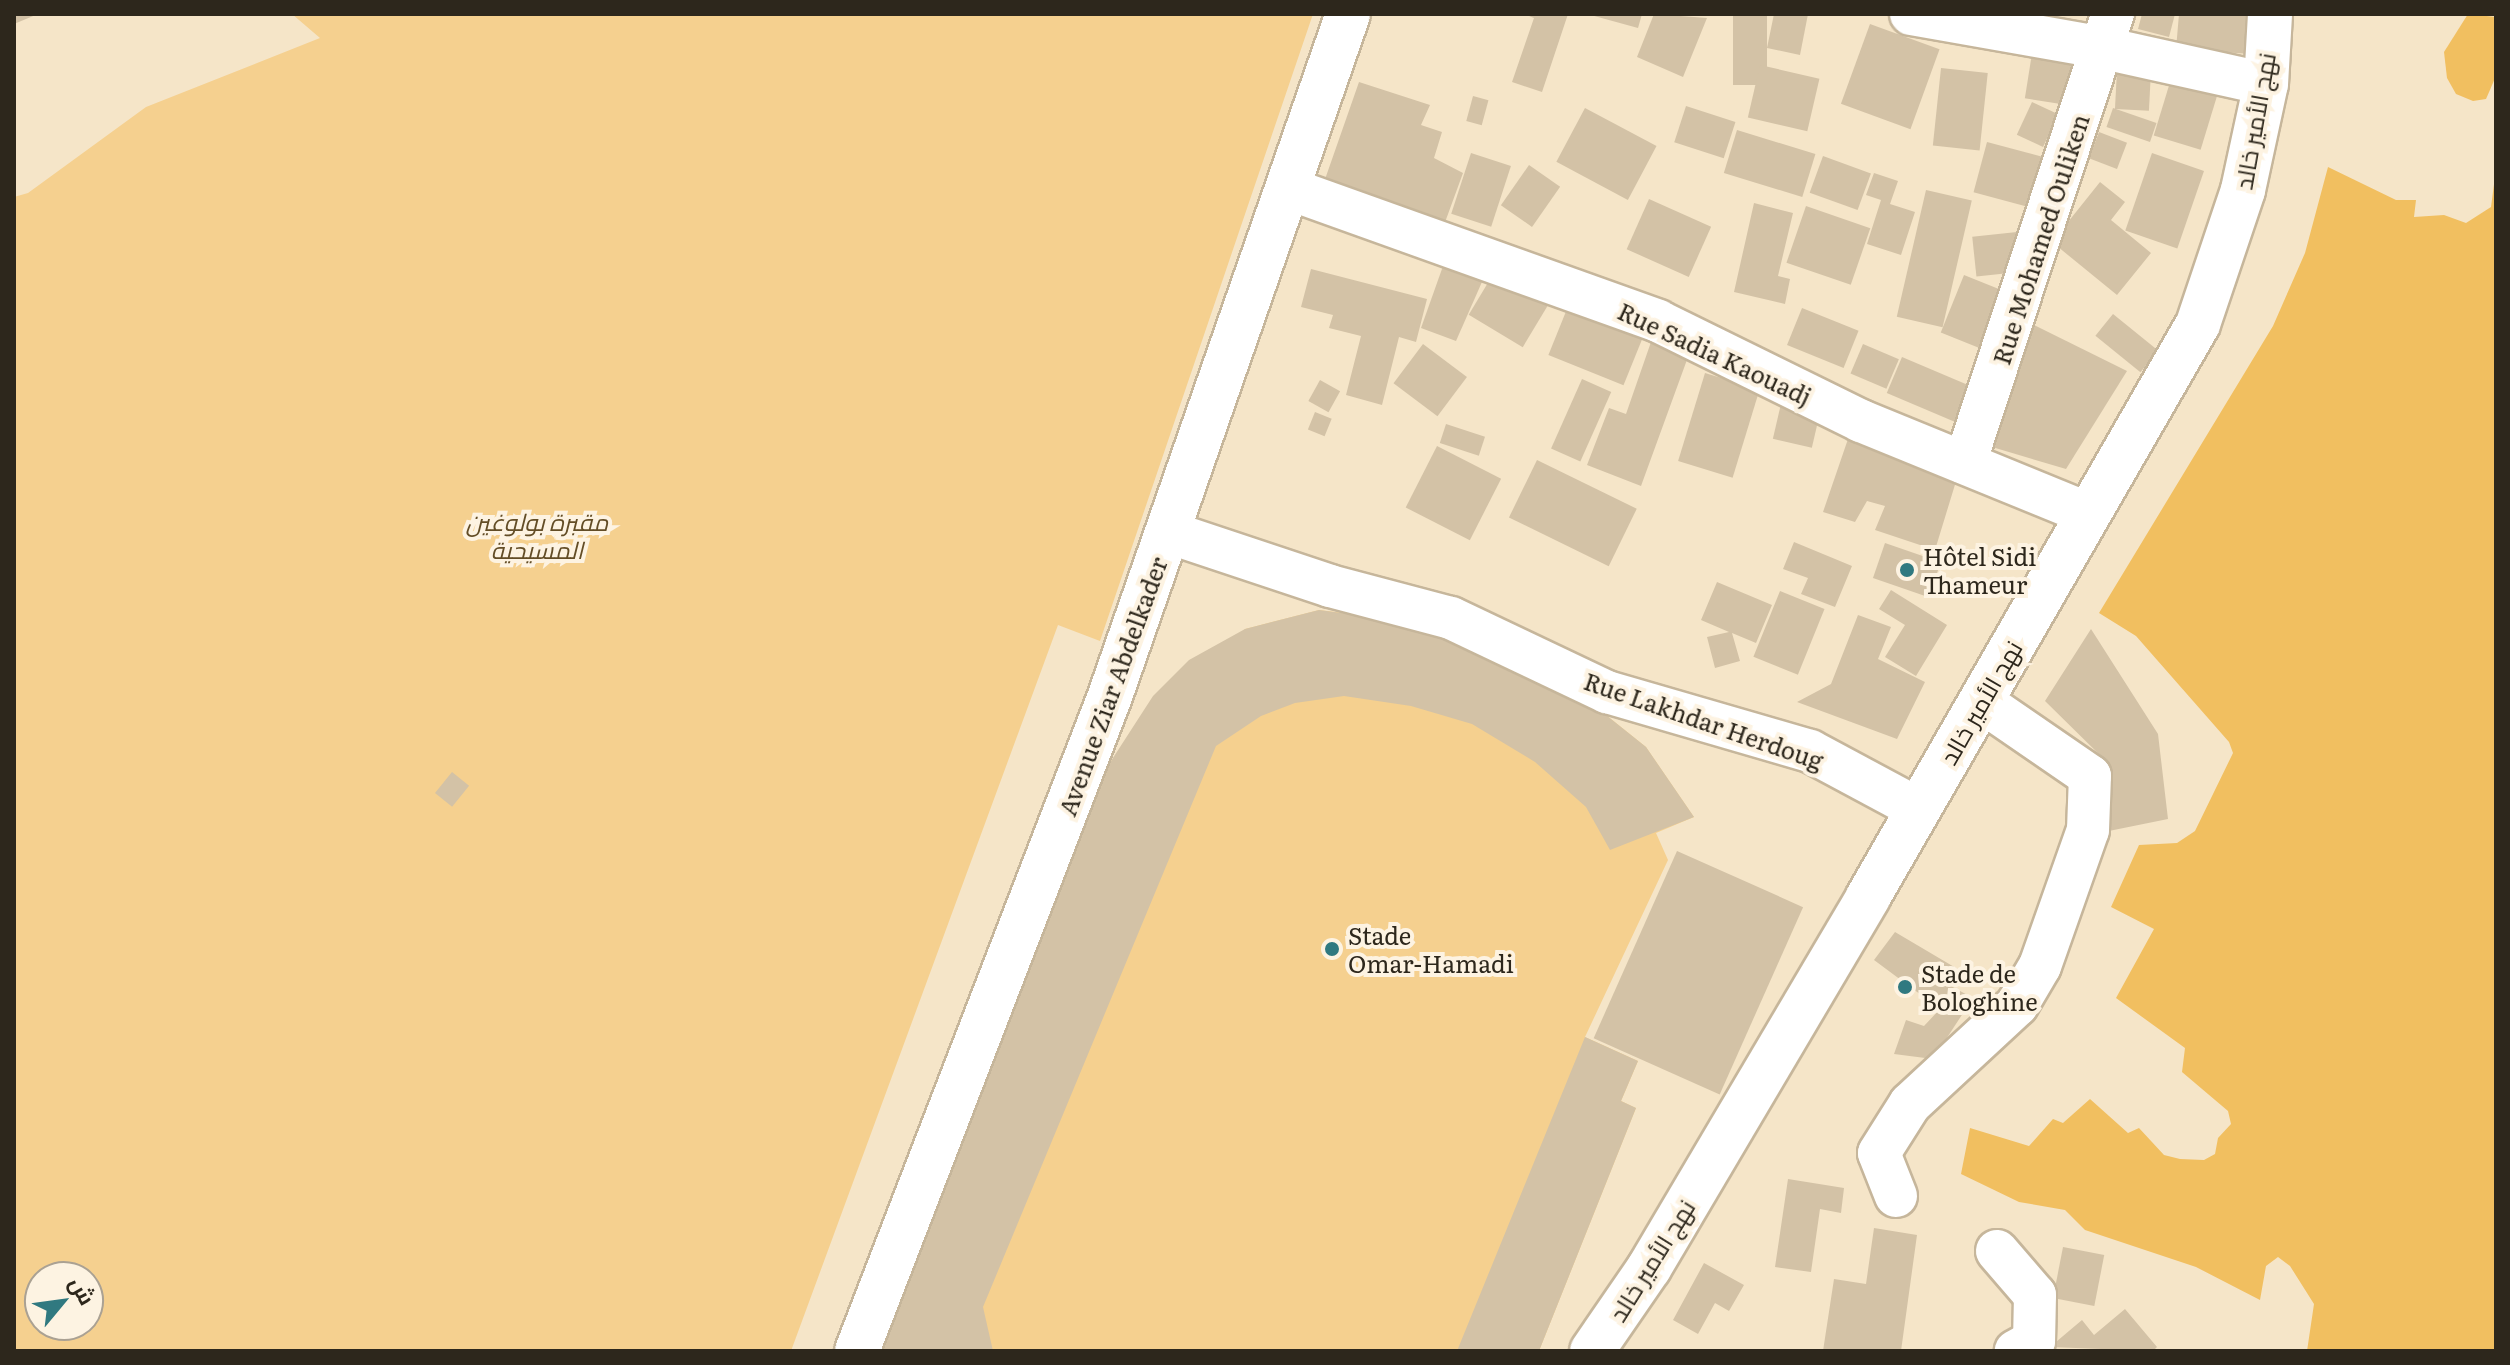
<!DOCTYPE html>
<html>
<head>
<meta charset="utf-8">
<style>
	body { margin:0 }
	#map { position:relative; width:2510px; height:1365px; overflow:hidden; background:#f5e5c8; font-family:Literata,Cairo,serif }
	div>[style] { position:absolute }
	.green>* { inset:0; background:#f5d08f }
	.water>* { inset:0; background:#f1bf60 }
	.building>* { inset:0; background:#d3c2a6; transform-origin:0 0 }
	.roads { filter:drop-shadow(2px 0 #c6b69b) drop-shadow(-2px 0 #c6b69b) drop-shadow(0 2px #c6b69b) drop-shadow(0 -2px #c6b69b) }
	.minor>* { height:42px; margin:-21px; padding:0 21px; transform-origin:21px; border-radius:21px; background:#fff }
	.major>* { height:44px; margin:-22px; padding:0 22px; transform-origin:22px; border-radius:22px; background:#fff }
	.dots>* { width:22px; height:22px; translate:-50% -50%; box-sizing:border-box; border:4px solid #fdf3e2; border-radius:50% }
	span { translate:-50% -50%; white-space:nowrap; text-align:center; line-height:1.15; -webkit-text-stroke:8px #fdf3e2; paint-order:stroke }
	.street-label { font-size:24px; color:#2d271c }
	.park-label { font-size:24px; color:#634d26; font-style:italic }
	.poi-label { font-size:24px; color:#2d271c }
	.left { translate:0 -50%; text-align:left }
	.frame { position:absolute; inset:0; border:16px solid #2d271c; pointer-events:none }
	.north { position:absolute; left:24px; top:1261px; width:80px; height:80px; box-sizing:border-box; background:#fdf3e2; border:2px solid #aaa193; border-radius:50%; rotate:61deg; font-size:22px; font-weight:700; line-height:32px; text-align:center; color:#2d271c }
	.north::after { content:''; display:block; margin:auto; width:28px; height:36px; background:#307980; clip-path:polygon(50% 0,100% 100%,50% 72%,0 100%) }
</style>
</head>
<body>
<div id="map">
	<div class="green">
		<div style="clip-path:polygon(evenodd,292px 14px,1313px 14px,1100px 641px,1058px 625px,791px 1351px,14px 1351px,14px 197px,28px 193px,146px 107px,320px 38px,292px 14px,40px 1277px,88px 1277px,88px 1325px,40px 1325px,40px 1277px)"></div>
		<div style="clip-path:polygon(1319px 610px,1394px 619px,1591px 703px,1646px 747px,1694px 817px,1656px 833px,1668px 860px,1585px 1037px,1638px 1061px,1621px 1101px,1636px 1108px,1539px 1351px,882px 1351px,1111px 761px,1245px 629px)"></div>
	</div>
	<div class="water">
		<div style="clip-path:polygon(2468px 14px,2496px 17px,2496px 76px,2486px 99px,2473px 101px,2456px 94px,2447px 78px,2444px 52px)"></div>
		<div style="clip-path:polygon(2328px 167px,2396px 200px,2416px 200px,2414px 217px,2444px 215px,2466px 223px,2491px 207px,2496px 169px,2496px 1351px,2307px 1351px,2314px 1304px,2290px 1266px,2278px 1257px,2266px 1266px,2260px 1300px,2196px 1267px,2085px 1230px,2065px 1210px,2019px 1202px,1961px 1174px,1970px 1128px,2029px 1146px,2053px 1119px,2063px 1123px,2090px 1099px,2128px 1133px,2139px 1128px,2164px 1155px,2180px 1159px,2204px 1160px,2215px 1154px,2218px 1138px,2231px 1124px,2228px 1111px,2182px 1072px,2185px 1048px,2116px 998px,2154px 929px,2111px 907px,2139px 845px,2177px 843px,2195px 831px,2233px 753px,2229px 742px,2136px 636px,2099px 613px,2273px 326px,2305px 253px)"></div>
	</div>
	<div class="building">
		<div style="clip-path:polygon(14px 14px,38px 14px,14px 24px)"></div>
		<div style="clip-path:polygon(1568px 14px,1542px 92px,1512px 82px,1534px 18px,1524px 14px)"></div>
		<div style="clip-path:polygon(1587px 14px,1642px 14px,1638px 28px)"></div>
		<div style="clip-path:polygon(1654px 14px,1707px 18px,1683px 77px,1637px 57px)"></div>
		<div style="left:1733px;top:14px;width:34px;height:71px"></div>
		<div style="clip-path:polygon(1774px 14px,1808px 14px,1800px 55px,1767px 48px)"></div>
		<div style="clip-path:polygon(2142px 14px,2175px 14px,2169px 37px,2138px 29px)"></div>
		<div style="clip-path:polygon(2179px 14px,2246px 14px,2245px 33px,2253px 33px,2251px 54px,2176px 49px)"></div>
		<div style="left:1870px;top:24px;width:74px;height:85px;rotate:20deg"></div>
		<div style="left:2033px;top:47px;width:51px;height:52px;rotate:9deg"></div>
		<div style="left:1760px;top:65px;width:61px;height:54px;rotate:13deg"></div>
		<div style="left:1941px;top:68px;width:47px;height:78px;rotate:6deg"></div>
		<div style="left:2117px;top:70px;width:34px;height:39px;rotate:3deg"></div>
		<div style="left:2171px;top:79px;width:49px;height:59px;rotate:17deg"></div>
		<div style="clip-path:polygon(1359px 82px,1430px 105px,1421px 125px,1442px 132px,1434px 158px,1463px 173px,1440px 236px,1323px 185px)"></div>
		<div style="left:1473px;top:96px;width:16px;height:26px;rotate:15deg"></div>
		<div style="left:2032px;top:102px;width:29px;height:36px;rotate:25deg"></div>
		<div style="left:1686px;top:106px;width:52px;height:38px;rotate:18deg"></div>
		<div style="left:1585px;top:108px;width:81px;height:61px;rotate:28deg"></div>
		<div style="left:2113px;top:108px;width:46px;height:20px;rotate:19deg"></div>
		<div style="left:1737px;top:130px;width:82px;height:45px;rotate:17deg"></div>
		<div style="left:2099px;top:132px;width:30px;height:28px;rotate:21deg"></div>
		<div style="left:1987px;top:142px;width:65px;height:52px;rotate:15deg"></div>
		<div style="left:1471px;top:153px;width:42px;height:64px;rotate:18deg"></div>
		<div style="left:2152px;top:153px;width:55px;height:82px;rotate:19deg"></div>
		<div style="left:1823px;top:156px;width:51px;height:39px;rotate:20deg"></div>
		<div style="left:1529px;top:165px;width:38px;height:49px;rotate:35deg"></div>
		<div style="clip-path:polygon(1874px 173px,1898px 181px,1890px 204px,1915px 212px,1901px 255px,1867px 244px,1881px 200px,1866px 195px)"></div>
		<div style="clip-path:polygon(2100px 182px,2125px 202px,2111px 220px,2151px 253px,2117px 295px,2052px 242px)"></div>
		<div style="left:1926px;top:190px;width:47px;height:130px;rotate:13deg"></div>
		<div style="left:1649px;top:199px;width:68px;height:55px;rotate:24deg"></div>
		<div style="clip-path:polygon(1754px 203px,1793px 213px,1778px 276px,1790px 279px,1785px 304px,1734px 292px)"></div>
		<div style="left:1806px;top:206px;width:68px;height:60px;rotate:19deg"></div>
		<div style="left:2017px;top:232px;width:40px;height:45px;rotate:84deg"></div>
		<div style="clip-path:polygon(1448px 252px,1489px 266px,1456px 341px,1421px 328px)"></div>
		<div style="clip-path:polygon(1311px 269px,1427px 299px,1416px 342px,1399px 337px,1382px 405px,1346px 395px,1361px 336px,1329px 328px,1333px 315px,1301px 307px)"></div>
		<div style="left:1495px;top:271px;width:63px;height:51px;rotate:31deg"></div>
		<div style="left:1964px;top:275px;width:53px;height:62px;rotate:22deg"></div>
		<div style="left:1569px;top:304px;width:81px;height:55px;rotate:22deg"></div>
		<div style="left:1802px;top:308px;width:61px;height:40px;rotate:22deg"></div>
		<div style="left:2113px;top:314px;width:58px;height:28px;rotate:39deg"></div>
		<div style="clip-path:polygon(2028px 322px,2127px 371px,2066px 469px,1982px 444px)"></div>
		<div style="clip-path:polygon(1651px 342px,1688px 357px,1641px 486px,1587px 465px,1609px 408px,1626px 414px)"></div>
		<div style="left:1423px;top:344px;width:55px;height:49px;rotate:37deg"></div>
		<div style="left:1863px;top:344px;width:39px;height:32px;rotate:23deg"></div>
		<div style="left:1902px;top:357px;width:82px;height:39px;rotate:23deg"></div>
		<div style="left:1705px;top:373px;width:57px;height:92px;rotate:17deg"></div>
		<div style="left:1582px;top:379px;width:32px;height:76px;rotate:24deg"></div>
		<div style="left:1320px;top:380px;width:23px;height:24px;rotate:29deg"></div>
		<div style="left:1783px;top:395px;width:40px;height:45px;rotate:13deg"></div>
		<div style="left:1315px;top:412px;width:18px;height:19px;rotate:22deg"></div>
		<div style="left:1446px;top:424px;width:41px;height:20px;rotate:18deg"></div>
		<div style="clip-path:polygon(1848px 439px,1961px 465px,1935px 550px,1875px 530px,1885px 506px,1867px 501px,1855px 522px,1823px 512px)"></div>
		<div style="left:1437px;top:446px;width:72px;height:69px;rotate:27deg"></div>
		<div style="left:1537px;top:460px;width:111px;height:64px;rotate:26deg"></div>
		<div style="clip-path:polygon(1794px 542px,1852px 566px,1835px 607px,1801px 594px,1808px 578px,1783px 569px)"></div>
		<div style="left:1885px;top:543px;width:59px;height:37px;rotate:19deg"></div>
		<div style="clip-path:polygon(1717px 582px,1772px 605px,1756px 643px,1732px 633px,1740px 661px,1715px 668px,1707px 637px,1729px 632px,1701px 620px)"></div>
		<div style="clip-path:polygon(1891px 590px,1947px 625px,1916px 676px,1885px 657px,1905px 625px,1879px 609px)"></div>
		<div style="left:1780px;top:591px;width:48px;height:71px;rotate:22deg"></div>
		<div style="clip-path:polygon(1319px 610px,1438px 626px,1591px 703px,1646px 747px,1694px 817px,1610px 850px,1586px 807px,1535px 762px,1472px 724px,1411px 706px,1344px 696px,1295px 703px,1261px 716px,1216px 746px,983px 1307px,993px 1351px,882px 1351px,1111px 761px,1153px 696px,1189px 660px,1245px 629px)"></div>
		<div style="clip-path:polygon(1858px 615px,1891px 627px,1878px 659px,1925px 682px,1897px 739px,1797px 702px,1831px 684px)"></div>
		<div style="clip-path:polygon(2091px 629px,2158px 734px,2168px 819px,2094px 834px,2111px 766px,2045px 701px)"></div>
		<div style="left:452px;top:772px;width:22px;height:27px;rotate:39deg"></div>
		<div style="left:1677px;top:851px;width:138px;height:205px;rotate:24deg"></div>
		<div style="clip-path:polygon(1895px 932px,1961px 971px,1949px 985px,1973px 998px,1933px 1059px,1894px 1054px,1906px 1020px,1924px 1026px,1940px 1009px,1874px 960px)"></div>
		<div style="clip-path:polygon(1585px 1037px,1638px 1061px,1621px 1101px,1636px 1108px,1539px 1351px,1457px 1351px)"></div>
		<div style="clip-path:polygon(1788px 1179px,1844px 1188px,1841px 1213px,1820px 1209px,1811px 1272px,1775px 1267px)"></div>
		<div style="clip-path:polygon(1874px 1228px,1917px 1235px,1901px 1351px,1823px 1351px,1834px 1279px,1866px 1284px)"></div>
		<div style="left:2063px;top:1247px;width:42px;height:52px;rotate:11deg"></div>
		<div style="clip-path:polygon(1704px 1263px,1744px 1285px,1729px 1311px,1715px 1303px,1698px 1334px,1673px 1320px)"></div>
		<div style="clip-path:polygon(2125px 1309px,2157px 1347px,2153px 1351px,2050px 1347px,2082px 1320px,2094px 1335px)"></div>
	</div>
	<div class="roads">
		<div class="minor">
			<div style="left:1911px;top:14px;width:196px;rotate:10deg"></div>
			<div style="left:2104px;top:48px;width:166px;rotate:12.5deg"></div>
			<div style="left:1290px;top:189px;width:391px;rotate:19.7deg"></div>
			<div style="left:1658px;top:321px;width:226px;rotate:26.2deg"></div>
			<div style="left:1861px;top:421px;width:246px;rotate:22.2deg"></div>
			<div style="left:1965px;top:463px;width:473px;rotate:-71.8deg"></div>
			<div style="left:1168px;top:532px;width:171px;rotate:18.4deg"></div>
			<div style="left:1330px;top:586px;width:125px;rotate:14.8deg"></div>
			<div style="left:1451px;top:618px;width:173px;rotate:25.4deg"></div>
			<div style="left:1607px;top:692px;width:211px;rotate:16.2deg"></div>
			<div style="left:1810px;top:751px;width:123px;rotate:28.2deg"></div>
			<div style="left:1896px;top:1196px;width:46px;rotate:-111.6deg"></div>
			<div style="left:1879px;top:1153px;width:58px;rotate:-57.7deg"></div>
			<div style="left:1910px;top:1104px;width:146px;rotate:-42.8deg"></div>
			<div style="left:2017px;top:1005px;width:45px;rotate:-59.5deg"></div>
			<div style="left:2040px;top:966px;width:144px;rotate:-70.6deg"></div>
			<div style="left:2088px;top:830px;width:54px;rotate:-87.9deg"></div>
			<div style="left:2090px;top:776px;width:132px;rotate:-145.5deg"></div>
			<div style="left:1997px;top:1251px;width:58px;rotate:49.2deg"></div>
			<div style="left:2035px;top:1295px;width:46px;rotate:91.2deg"></div>
			<div style="left:2034px;top:1341px;width:21px;rotate:151deg"></div>
		</div>
		<div class="major">
			<div style="left:857px;top:1351px;width:702px;rotate:-68.88deg"></div>
			<div style="left:1110px;top:696px;width:722px;rotate:-70.76deg"></div>
			<div style="left:1592px;top:1351px;width:101px;rotate:-55.5deg"></div>
			<div style="left:1649px;top:1268px;width:431px;rotate:-59.4deg"></div>
			<div style="left:1868px;top:897px;width:661px;rotate:-60.06deg"></div>
			<div style="left:2198px;top:324px;width:141px;rotate:-71.4deg"></div>
			<div style="left:2243px;top:190px;width:108px;rotate:-77.8deg"></div>
			<div style="left:2266px;top:84px;width:70px;rotate:-86.7deg"></div>
		</div>
	</div>
	<div class="dots">
		<div style="left:1907px;top:570px;background:#307980"></div>
		<div style="left:1332px;top:949px;background:#307980"></div>
		<div style="left:1905px;top:987px;background:#307980"></div>
	</div>
	<div class="street-label">
		<span style="left:2254px;top:121px;rotate:-80deg">نهج الأمير خالد</span>
		<span style="left:2040px;top:239px;rotate:-72deg">Rue Mohamed Ouliken</span>
		<span style="left:1715px;top:353px;rotate:25deg">Rue Sadia Kaouadj</span>
		<span style="left:1112px;top:686px;rotate:-70deg">Avenue Ziar Abdelkader</span>
		<span style="left:1980px;top:702px;rotate:-60deg">نهج الأمير خالد</span>
		<span style="left:1704px;top:720px;rotate:19deg">Rue Lakhdar Herdoug</span>
		<span style="left:1651px;top:1260px;rotate:-58deg">نهج الأمير خالد</span>
	</div>
	<div class="park-label">
		<span style="left:537px;top:535px">مقبرة بولوغين<br>المسيحية</span>
	</div>
	<div class="poi-label">
		<span class="left" style="left:1923px;top:570px">Hôtel Sidi<br>Thameur</span>
		<span class="left" style="left:1348px;top:949px">Stade<br>Omar-Hamadi</span>
		<span class="left" style="left:1921px;top:987px">Stade de<br>Bologhine</span>
	</div>
	<div class="frame"></div>
	<div class="north">ش</div>
</div>
</body>
</html>
